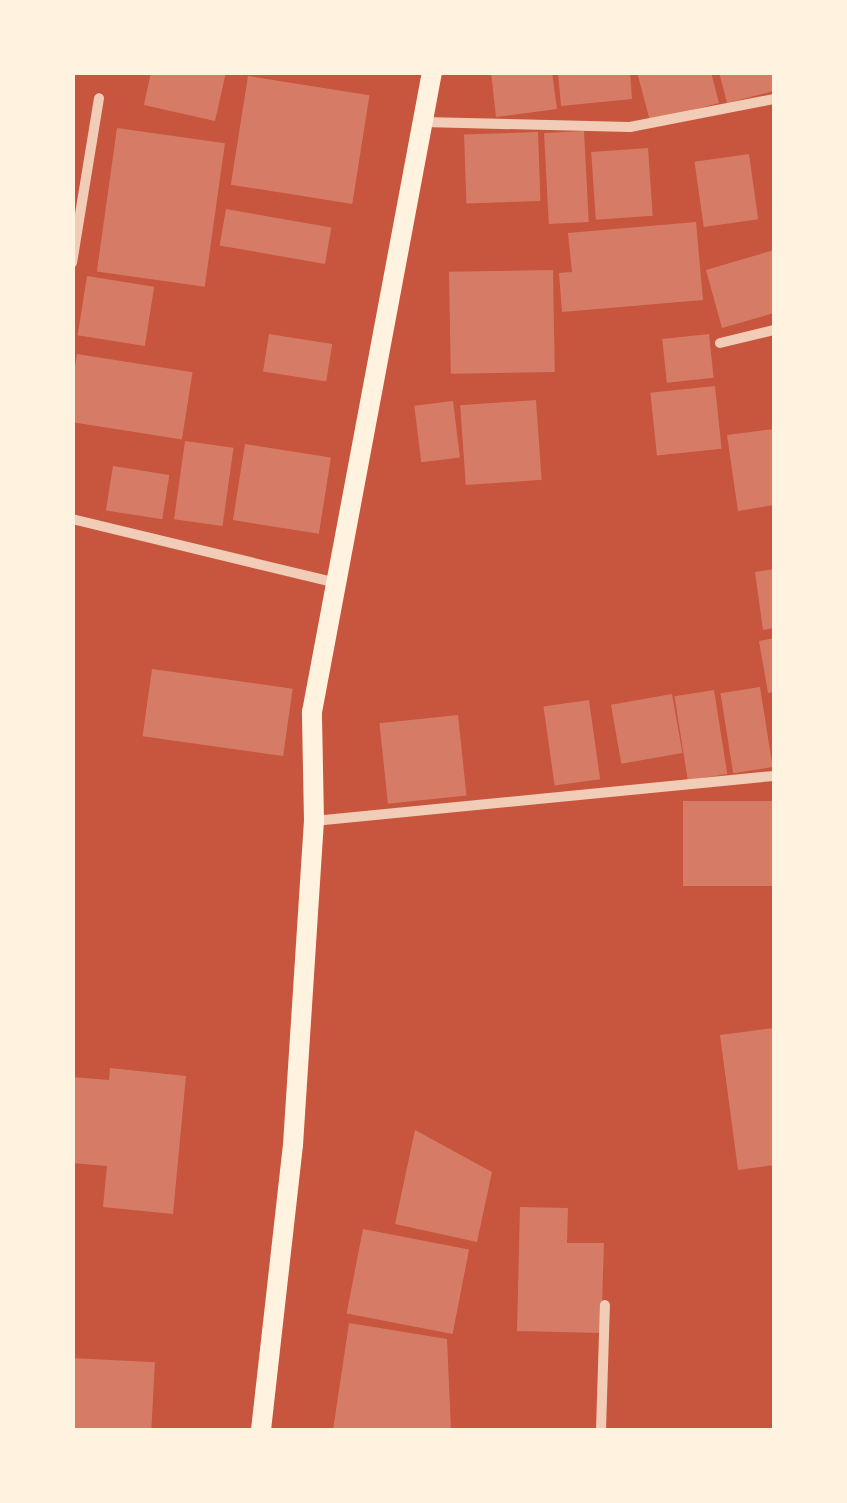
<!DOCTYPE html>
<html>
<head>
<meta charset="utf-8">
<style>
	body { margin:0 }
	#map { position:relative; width:847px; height:1503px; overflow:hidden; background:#c8553d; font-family:"PT Sans",sans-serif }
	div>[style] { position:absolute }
	.building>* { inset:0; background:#d67c66; transform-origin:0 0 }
	.minor>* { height:10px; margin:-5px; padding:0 5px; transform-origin:5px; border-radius:5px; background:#f1ccb7 }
	.secondary>* { height:20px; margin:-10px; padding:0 10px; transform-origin:10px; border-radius:10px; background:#fff3e0 }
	span { translate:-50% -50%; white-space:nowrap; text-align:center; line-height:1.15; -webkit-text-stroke:8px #fff3e0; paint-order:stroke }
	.frame { position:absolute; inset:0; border:75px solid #fff3e0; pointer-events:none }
</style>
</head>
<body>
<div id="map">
	<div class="building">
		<div style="clip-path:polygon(151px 72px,226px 72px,215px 121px,144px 105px)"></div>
		<div style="clip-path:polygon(491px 72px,552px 72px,557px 109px,496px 117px)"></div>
		<div style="clip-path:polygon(558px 72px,630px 72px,632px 99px,561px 106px)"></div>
		<div style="clip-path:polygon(637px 72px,711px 72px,719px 103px,650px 121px)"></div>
		<div style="clip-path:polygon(719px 72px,774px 72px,774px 91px,727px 103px)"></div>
		<div style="left:248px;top:76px;width:123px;height:110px;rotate:9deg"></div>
		<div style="left:117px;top:128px;width:109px;height:145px;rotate:8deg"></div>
		<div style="left:584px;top:131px;width:91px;height:40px;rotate:87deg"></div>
		<div style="left:538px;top:132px;width:69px;height:74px;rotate:88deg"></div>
		<div style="left:648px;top:148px;width:68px;height:57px;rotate:86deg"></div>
		<div style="left:749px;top:154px;width:66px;height:55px;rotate:82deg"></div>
		<div style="left:226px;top:209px;width:107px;height:37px;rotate:10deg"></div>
		<div style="clip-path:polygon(696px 222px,703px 300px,562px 312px,559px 273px,572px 272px,568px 233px)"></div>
		<div style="clip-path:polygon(774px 250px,774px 313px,722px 328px,706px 270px)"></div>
		<div style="left:553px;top:270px;width:102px;height:104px;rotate:89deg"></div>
		<div style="left:87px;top:276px;width:68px;height:60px;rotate:9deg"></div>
		<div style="left:269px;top:334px;width:64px;height:38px;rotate:9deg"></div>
		<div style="left:709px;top:334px;width:44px;height:47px;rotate:84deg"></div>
		<div style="left:77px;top:354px;width:117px;height:68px;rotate:9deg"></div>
		<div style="left:715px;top:386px;width:63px;height:65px;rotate:84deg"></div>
		<div style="left:536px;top:400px;width:80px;height:76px;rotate:86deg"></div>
		<div style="left:453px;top:401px;width:57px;height:39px;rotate:83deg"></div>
		<div style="clip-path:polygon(774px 429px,774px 505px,738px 511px,727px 435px)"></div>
		<div style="left:185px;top:441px;width:49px;height:79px;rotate:8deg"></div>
		<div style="left:245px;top:444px;width:87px;height:77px;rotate:9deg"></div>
		<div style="left:113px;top:466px;width:57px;height:45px;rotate:9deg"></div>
		<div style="clip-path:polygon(774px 569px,774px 628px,763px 630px,755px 572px)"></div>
		<div style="clip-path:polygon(774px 638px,774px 692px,768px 693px,759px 641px)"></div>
		<div style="left:152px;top:669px;width:142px;height:68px;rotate:8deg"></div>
		<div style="left:760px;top:687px;width:81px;height:40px;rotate:81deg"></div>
		<div style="left:714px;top:690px;width:85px;height:40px;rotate:81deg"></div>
		<div style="left:672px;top:694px;width:60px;height:62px;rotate:80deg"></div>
		<div style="left:589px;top:700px;width:80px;height:46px;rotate:82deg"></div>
		<div style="left:458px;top:715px;width:81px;height:79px;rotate:84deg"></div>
		<div style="left:774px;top:801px;width:85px;height:91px;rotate:90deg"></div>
		<div style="clip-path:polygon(774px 1028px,774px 1165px,738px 1170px,720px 1035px)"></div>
		<div style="clip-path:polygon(110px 1068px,186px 1076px,173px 1214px,103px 1207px,107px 1166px,72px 1163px,72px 1077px,109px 1080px)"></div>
		<div style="clip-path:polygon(415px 1130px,492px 1172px,477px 1242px,395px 1224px)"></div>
		<div style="clip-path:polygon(520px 1207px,568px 1208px,567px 1243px,604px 1243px,601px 1333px,517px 1331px)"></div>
		<div style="left:363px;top:1229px;width:108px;height:86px;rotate:11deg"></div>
		<div style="clip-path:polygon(349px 1323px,447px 1339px,451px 1430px,333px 1430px)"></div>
		<div style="left:72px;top:1358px;width:83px;height:72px;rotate:3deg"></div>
	</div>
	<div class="minor">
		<div style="left:423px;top:122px;width:207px;rotate:1.4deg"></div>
		<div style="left:630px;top:127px;width:147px;rotate:-11deg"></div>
		<div style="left:72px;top:263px;width:167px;rotate:-80.7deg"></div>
		<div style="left:720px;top:343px;width:56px;rotate:-13.5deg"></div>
		<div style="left:72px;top:519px;width:272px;rotate:13.6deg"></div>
		<div style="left:314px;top:821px;width:462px;rotate:-5.6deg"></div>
		<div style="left:601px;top:1430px;width:125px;rotate:-88.2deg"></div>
	</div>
	<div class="secondary">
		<div style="left:261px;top:1430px;width:287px;rotate:-83.6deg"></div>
		<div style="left:293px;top:1145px;width:325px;rotate:-86.3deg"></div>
		<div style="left:314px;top:821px;width:109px;rotate:-91.1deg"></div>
		<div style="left:312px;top:712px;width:651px;rotate:-79.38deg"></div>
	</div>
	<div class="frame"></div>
</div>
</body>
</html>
